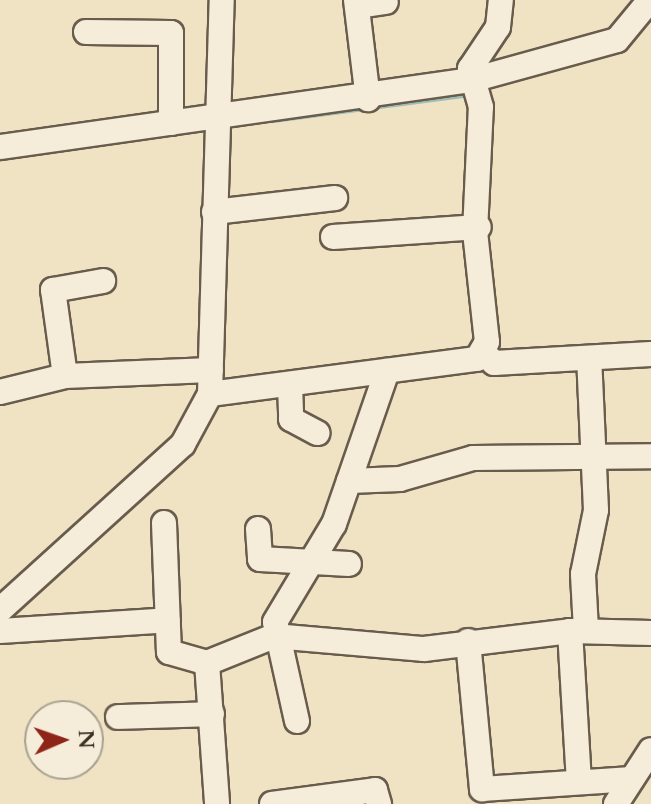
<!DOCTYPE html>
<html>
<head>
<meta charset="utf-8">
<style>
	body { margin:0 }
	#map { position:relative; width:651px; height:804px; overflow:hidden; background:#efe3c4; font-family:Cardo,serif }
	div>[style] { position:absolute }
	.stream>* { height:5px; margin:-2.5px; padding:0 2.5px; transform-origin:2.5px; border-radius:2.5px; background:#9abeb6 }
	.roads { filter:drop-shadow(2px 0 #695c4d) drop-shadow(-2px 0 #695c4d) drop-shadow(0 2px #695c4d) drop-shadow(0 -2px #695c4d) }
	.minor>* { height:24px; margin:-12px; padding:0 12px; transform-origin:12px; border-radius:12px; background:#f5edd9 }
	span { translate:-50% -50%; white-space:nowrap; text-align:center; line-height:1.15; -webkit-text-stroke:6px #f5edd9; paint-order:stroke }
	.north { position:absolute; left:24px; top:700px; width:80px; height:80px; box-sizing:border-box; background:#f5edd9; border:2px solid #aba191; border-radius:50%; rotate:88deg; font-size:22px; font-weight:700; line-height:32px; text-align:center; color:#3c2f25 }
	.north::after { content:''; display:block; margin:auto; width:28px; height:36px; background:#8f2418; clip-path:polygon(50% 0,100% 100%,50% 72%,0 100%) }
</style>
</head>
<body>
<div id="map">
	<div class="stream">
		<div style="left:273px;top:120px;width:193px;rotate:-7.5deg"></div>
	</div>
	<div class="roads">
		<div class="minor">
			<div style="left:356px;top:0;width:100px;rotate:83.1deg"></div>
			<div style="left:357px;top:6px;width:29px;rotate:-8deg"></div>
			<div style="left:86px;top:32px;width:85px;rotate:0.7deg"></div>
			<div style="left:171px;top:33px;width:90px;rotate:90deg"></div>
			<div style="left:0;top:147px;width:477px;rotate:-8.1deg"></div>
			<div style="left:472px;top:80px;width:150px;rotate:-15.4deg"></div>
			<div style="left:617px;top:40px;width:52px;rotate:-50.5deg"></div>
			<div style="left:214px;top:212px;width:122px;rotate:-6.6deg"></div>
			<div style="left:333px;top:237px;width:146px;rotate:-3.9deg"></div>
			<div style="left:482px;top:351px;width:17px;rotate:45deg"></div>
			<div style="left:494px;top:363px;width:157px;rotate:-3.3deg"></div>
			<div style="left:65px;top:376px;width:87px;rotate:-97.9deg"></div>
			<div style="left:53px;top:290px;width:51px;rotate:-10.2deg"></div>
			<div style="left:290px;top:384px;width:35px;rotate:88deg"></div>
			<div style="left:291px;top:419px;width:30px;rotate:28deg"></div>
			<div style="left:0;top:392px;width:67px;rotate:-13.8deg"></div>
			<div style="left:65px;top:376px;width:146px;rotate:-2.4deg"></div>
			<div style="left:210px;top:394px;width:269px;rotate:-7.5deg"></div>
			<div style="left:477px;top:359px;width:20px;rotate:-60deg"></div>
			<div style="left:487px;top:342px;width:111px;rotate:-96.2deg"></div>
			<div style="left:475px;top:232px;width:125px;rotate:-87.3deg"></div>
			<div style="left:481px;top:107px;width:40px;rotate:-106deg"></div>
			<div style="left:470px;top:69px;width:50px;rotate:-56.3deg"></div>
			<div style="left:498px;top:27px;width:27px;rotate:-84deg"></div>
			<div style="left:349px;top:481px;width:51px;rotate:-2.2deg"></div>
			<div style="left:400px;top:479px;width:76px;rotate:-16deg"></div>
			<div style="left:473px;top:458px;width:178px;rotate:-0.6deg"></div>
			<div style="left:164px;top:523px;width:129px;rotate:87.8deg"></div>
			<div style="left:169px;top:652px;width:40px;rotate:16deg"></div>
			<div style="left:207px;top:663px;width:141px;rotate:85.9deg"></div>
			<div style="left:258px;top:529px;width:30px;rotate:86deg"></div>
			<div style="left:260px;top:559px;width:89px;rotate:3.2deg"></div>
			<div style="left:0;top:610px;width:247px;rotate:-42.2deg"></div>
			<div style="left:183px;top:444px;width:57px;rotate:-61.6deg"></div>
			<div style="left:210px;top:394px;width:394px;rotate:-88.3deg"></div>
			<div style="left:586px;top:630px;width:56px;rotate:-93.1deg"></div>
			<div style="left:583px;top:574px;width:65px;rotate:-78.5deg"></div>
			<div style="left:596px;top:510px;width:152px;rotate:-92.6deg"></div>
			<div style="left:0;top:631px;width:168px;rotate:-3.7deg"></div>
			<div style="left:570px;top:631px;width:151px;rotate:86.6deg"></div>
			<div style="left:468px;top:641px;width:149px;rotate:84.6deg"></div>
			<div style="left:482px;top:789px;width:150px;rotate:-3.8deg"></div>
			<div style="left:207px;top:663px;width:72px;rotate:-21.9deg"></div>
			<div style="left:274px;top:636px;width:151px;rotate:5deg"></div>
			<div style="left:424px;top:649px;width:147px;rotate:-7deg"></div>
			<div style="left:570px;top:631px;width:81px;rotate:1.4deg"></div>
			<div style="left:118px;top:717px;width:94px;rotate:-1.8deg"></div>
			<div style="left:297px;top:721px;width:101px;rotate:-102.5deg"></div>
			<div style="left:275px;top:622px;width:114px;rotate:-59deg"></div>
			<div style="left:334px;top:524px;width:162px;rotate:-70.9deg"></div>
			<div style="left:272px;top:804px;width:104px;rotate:-7.7deg"></div>
			<div style="left:375px;top:790px;width:15px;rotate:74deg"></div>
			<div style="left:616px;top:804px;width:64px;rotate:-57.1deg"></div>
		</div>
	</div>
	<div class="north">N</div>
</div>
</body>
</html>
